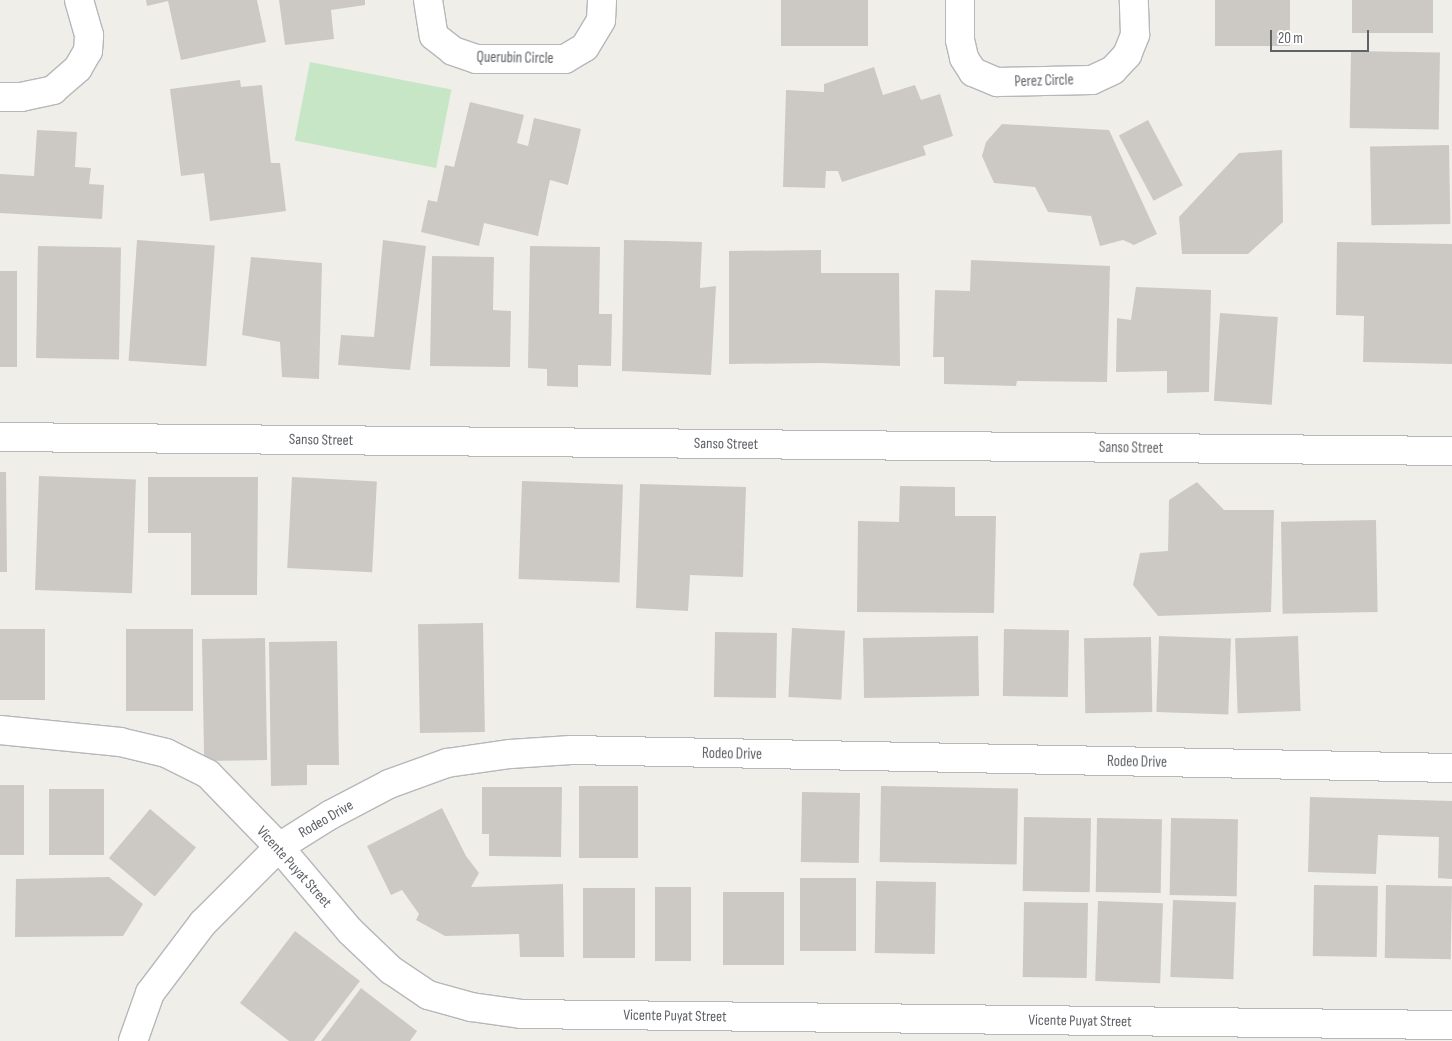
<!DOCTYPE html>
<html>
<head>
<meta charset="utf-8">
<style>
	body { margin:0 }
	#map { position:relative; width:1452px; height:1041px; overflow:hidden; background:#f0eee8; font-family:"Sofia Sans Condensed",sans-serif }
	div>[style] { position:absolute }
	.green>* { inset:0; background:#c6e6c6; transform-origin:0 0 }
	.building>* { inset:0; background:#ccc9c4; transform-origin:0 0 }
	.roads { filter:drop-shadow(1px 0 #b5b7bb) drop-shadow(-1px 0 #b5b7bb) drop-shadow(0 1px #b5b7bb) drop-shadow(0 -1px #b5b7bb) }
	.minor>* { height:28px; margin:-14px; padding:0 14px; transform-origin:14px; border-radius:14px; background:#fff }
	span { translate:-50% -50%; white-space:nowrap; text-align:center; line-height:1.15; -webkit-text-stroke:4px #fff; paint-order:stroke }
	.street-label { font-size:15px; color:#5f6267 }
	.scale { position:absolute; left:1270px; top:30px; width:99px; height:22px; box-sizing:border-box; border:2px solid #5f6267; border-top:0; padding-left:6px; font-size:15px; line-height:18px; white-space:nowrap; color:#5f6267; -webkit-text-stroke:4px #fff; paint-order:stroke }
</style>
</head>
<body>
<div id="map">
	<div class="green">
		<div style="left:310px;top:62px;width:144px;height:80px;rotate:11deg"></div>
	</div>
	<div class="building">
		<div style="clip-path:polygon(146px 0,257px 0,266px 42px,181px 60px,168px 1px,147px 6px)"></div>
		<div style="clip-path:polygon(279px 0,365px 0,365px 5px,331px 10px,334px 39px,285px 45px)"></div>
		<div style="left:781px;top:0;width:87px;height:46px"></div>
		<div style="left:1215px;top:0;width:75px;height:46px"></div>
		<div style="left:1352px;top:0;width:81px;height:33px"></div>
		<div style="left:1351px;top:51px;width:89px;height:77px;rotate:1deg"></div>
		<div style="clip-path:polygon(874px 67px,883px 95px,915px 85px,921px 100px,940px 94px,953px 136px,923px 146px,926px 155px,842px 182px,838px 171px,826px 171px,825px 188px,783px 187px,786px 90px,824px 92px,824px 84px)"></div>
		<div style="clip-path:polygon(240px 80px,241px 87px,262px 85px,271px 163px,280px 163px,286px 211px,210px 221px,204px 173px,181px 176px,170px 89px)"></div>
		<div style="clip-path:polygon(470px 102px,524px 115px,517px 143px,528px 146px,534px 118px,581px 129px,568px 185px,550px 180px,538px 236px,484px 223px,479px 246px,421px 232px,428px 200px,437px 202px,445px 165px,454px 167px)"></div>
		<div style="left:1148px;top:120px;width:74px;height:33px;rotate:62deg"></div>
		<div style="clip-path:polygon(1002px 124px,1109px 130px,1157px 234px,1134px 245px,1123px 240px,1100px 246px,1091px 216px,1048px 212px,1035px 187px,994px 183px,982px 156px,986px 142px)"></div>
		<div style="clip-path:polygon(37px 130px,77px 132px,75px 167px,91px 168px,89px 184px,104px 185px,102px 219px,0 213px,0 174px,34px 176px)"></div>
		<div style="left:1449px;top:145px;width:79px;height:79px;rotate:89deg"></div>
		<div style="clip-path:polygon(1282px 150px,1283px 222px,1248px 254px,1182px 254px,1179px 217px,1239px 153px)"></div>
		<div style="left:137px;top:240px;width:78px;height:121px;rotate:4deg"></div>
		<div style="clip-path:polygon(383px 240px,426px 246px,410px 370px,338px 365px,341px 335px,374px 337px)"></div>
		<div style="clip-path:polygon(624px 240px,702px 242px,700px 288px,716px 286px,711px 375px,622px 371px)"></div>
		<div style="clip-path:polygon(1337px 242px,1452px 244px,1452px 364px,1363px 362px,1364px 316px,1336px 315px)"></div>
		<div style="left:38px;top:246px;width:83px;height:112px;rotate:1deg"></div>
		<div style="clip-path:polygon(530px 246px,600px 247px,599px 314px,612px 314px,611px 366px,578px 365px,578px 387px,547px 386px,547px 369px,528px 368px)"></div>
		<div style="clip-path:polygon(821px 250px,821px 273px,899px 273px,900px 366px,822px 363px,729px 364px,729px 251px)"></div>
		<div style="clip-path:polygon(432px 256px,494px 257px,493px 310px,511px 311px,510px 367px,430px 366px)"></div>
		<div style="clip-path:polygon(251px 257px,322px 263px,319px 379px,282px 377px,280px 342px,242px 335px)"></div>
		<div style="clip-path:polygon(971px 260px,1110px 266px,1107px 382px,1017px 381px,1016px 386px,944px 384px,944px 357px,933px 357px,935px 290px,970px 291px)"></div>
		<div style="left:0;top:271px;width:17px;height:96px"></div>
		<div style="clip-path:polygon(1136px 287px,1211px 290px,1209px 392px,1167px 393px,1167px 371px,1116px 372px,1117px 318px,1131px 320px)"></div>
		<div style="left:1220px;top:313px;width:58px;height:88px;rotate:4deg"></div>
		<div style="clip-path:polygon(0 472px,6px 472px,7px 572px,0 572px)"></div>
		<div style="left:39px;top:476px;width:97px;height:114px;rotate:2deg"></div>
		<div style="clip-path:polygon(148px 477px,258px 477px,257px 595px,191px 595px,191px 533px,148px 533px)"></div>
		<div style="left:292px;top:477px;width:85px;height:91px;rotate:3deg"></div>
		<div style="left:522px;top:481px;width:101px;height:98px;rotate:2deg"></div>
		<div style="clip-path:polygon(1197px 482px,1224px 510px,1274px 510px,1271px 612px,1158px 616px,1133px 585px,1140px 553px,1168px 551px,1169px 500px)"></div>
		<div style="clip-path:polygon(640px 484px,746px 487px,743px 577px,690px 575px,688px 611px,636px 608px)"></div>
		<div style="clip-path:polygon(900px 486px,955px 487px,955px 516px,996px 516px,994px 613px,857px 612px,858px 521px,899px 522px)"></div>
		<div style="left:1376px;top:520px;width:92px;height:95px;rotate:89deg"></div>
		<div style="left:483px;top:623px;width:109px;height:65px;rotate:89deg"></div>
		<div style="left:792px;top:628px;width:53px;height:69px;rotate:3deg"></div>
		<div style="left:45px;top:629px;width:71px;height:45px;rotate:90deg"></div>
		<div style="left:193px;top:629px;width:82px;height:67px;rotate:90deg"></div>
		<div style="left:1004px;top:629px;width:65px;height:67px;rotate:1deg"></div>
		<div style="left:715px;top:632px;width:62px;height:65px;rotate:1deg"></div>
		<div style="left:978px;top:636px;width:60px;height:115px;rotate:89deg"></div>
		<div style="left:1159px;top:636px;width:72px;height:76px;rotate:2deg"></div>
		<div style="left:1298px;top:636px;width:75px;height:63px;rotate:88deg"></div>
		<div style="left:1151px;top:637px;width:75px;height:67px;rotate:89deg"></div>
		<div style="left:265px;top:638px;width:122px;height:63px;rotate:89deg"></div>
		<div style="clip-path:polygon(337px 641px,339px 765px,307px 765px,307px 785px,271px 786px,269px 642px)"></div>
		<div style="left:0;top:785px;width:24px;height:70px"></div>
		<div style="left:579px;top:786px;width:59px;height:72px"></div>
		<div style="left:881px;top:786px;width:137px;height:76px;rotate:1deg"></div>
		<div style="clip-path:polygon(482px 787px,562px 787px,561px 857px,489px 856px,489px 834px,482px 834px)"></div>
		<div style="left:49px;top:789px;width:55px;height:66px"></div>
		<div style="left:802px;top:792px;width:58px;height:70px;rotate:1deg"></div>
		<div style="clip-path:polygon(1310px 797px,1452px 801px,1452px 879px,1438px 878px,1439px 837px,1378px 835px,1376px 874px,1308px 872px)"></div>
		<div style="clip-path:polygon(442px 808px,466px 856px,479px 873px,471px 887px,563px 884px,564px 957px,520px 957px,519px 934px,445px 936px,416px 920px,419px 914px,402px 890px,391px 895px,367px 846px)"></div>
		<div style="left:150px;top:809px;width:60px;height:64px;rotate:40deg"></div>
		<div style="left:1024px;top:817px;width:67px;height:74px;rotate:1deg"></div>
		<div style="left:1097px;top:818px;width:65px;height:74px;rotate:1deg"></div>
		<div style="left:1171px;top:818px;width:67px;height:77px;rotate:1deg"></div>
		<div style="clip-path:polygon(109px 877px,143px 904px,123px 936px,15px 937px,16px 879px)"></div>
		<div style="left:800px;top:878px;width:56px;height:73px"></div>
		<div style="left:876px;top:881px;width:60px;height:72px;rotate:1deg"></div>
		<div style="left:1314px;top:885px;width:64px;height:71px;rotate:1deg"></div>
		<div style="left:1386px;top:885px;width:66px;height:73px;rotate:1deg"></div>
		<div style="left:655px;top:887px;width:36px;height:74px"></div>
		<div style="left:635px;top:888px;width:70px;height:52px;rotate:90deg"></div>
		<div style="left:723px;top:892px;width:61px;height:73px"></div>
		<div style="left:1173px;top:900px;width:63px;height:77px;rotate:2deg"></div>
		<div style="left:1098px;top:901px;width:65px;height:80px;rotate:2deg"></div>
		<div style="left:1024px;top:902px;width:64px;height:75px;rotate:1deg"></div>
		<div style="clip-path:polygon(295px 931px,360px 981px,314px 1041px,289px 1041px,240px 1003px)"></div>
		<div style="clip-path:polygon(361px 988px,417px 1031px,410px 1041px,321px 1041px)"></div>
	</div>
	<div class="roads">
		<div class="minor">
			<div style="left:428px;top:0;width:36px;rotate:81deg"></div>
			<div style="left:434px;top:36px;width:24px;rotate:38deg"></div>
			<div style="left:453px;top:51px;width:24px;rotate:19deg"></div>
			<div style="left:476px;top:59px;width:89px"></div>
			<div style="left:565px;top:59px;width:23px;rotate:-31deg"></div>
			<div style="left:585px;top:47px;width:31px;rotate:-59deg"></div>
			<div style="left:601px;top:20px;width:20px;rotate:-87deg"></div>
			<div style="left:960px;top:0;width:40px;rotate:90deg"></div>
			<div style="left:960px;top:40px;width:18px;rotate:77deg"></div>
			<div style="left:964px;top:58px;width:17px;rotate:57deg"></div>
			<div style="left:973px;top:72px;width:26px;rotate:23deg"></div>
			<div style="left:997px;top:82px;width:95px;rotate:-1.2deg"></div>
			<div style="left:1092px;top:80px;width:23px;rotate:-25deg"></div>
			<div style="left:1113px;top:70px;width:21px;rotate:-47deg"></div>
			<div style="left:1127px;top:55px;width:22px;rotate:-68deg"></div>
			<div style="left:1135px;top:35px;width:35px;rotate:-92deg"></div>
			<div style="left:0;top:97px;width:21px"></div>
			<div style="left:21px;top:97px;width:33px;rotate:-12deg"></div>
			<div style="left:53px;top:90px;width:33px;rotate:-41deg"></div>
			<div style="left:78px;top:68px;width:20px;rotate:-60deg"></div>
			<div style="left:88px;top:51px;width:16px;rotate:-86deg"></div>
			<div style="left:89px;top:35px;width:36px;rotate:-106deg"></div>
			<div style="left:0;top:437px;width:1452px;rotate:0.55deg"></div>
			<div style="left:0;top:730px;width:121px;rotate:5.7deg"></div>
			<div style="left:120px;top:742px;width:47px;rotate:13.4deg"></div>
			<div style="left:166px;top:753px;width:47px;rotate:26.6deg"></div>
			<div style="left:208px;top:774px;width:102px;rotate:45.8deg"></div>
			<div style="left:279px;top:847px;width:110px;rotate:49.8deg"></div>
			<div style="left:350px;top:931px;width:57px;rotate:43.6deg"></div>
			<div style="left:391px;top:970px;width:45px;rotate:34deg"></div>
			<div style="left:428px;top:995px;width:45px;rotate:15.6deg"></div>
			<div style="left:471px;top:1007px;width:50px;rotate:8deg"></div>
			<div style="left:521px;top:1014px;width:931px;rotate:0.68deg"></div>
			<div style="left:133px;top:1041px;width:51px;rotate:-70.5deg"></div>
			<div style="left:150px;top:993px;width:88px;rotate:-52.9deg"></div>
			<div style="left:203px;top:923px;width:107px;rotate:-45deg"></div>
			<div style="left:279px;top:847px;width:60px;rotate:-32.1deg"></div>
			<div style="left:330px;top:815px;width:67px;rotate:-27.7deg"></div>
			<div style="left:389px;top:784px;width:62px;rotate:-19.9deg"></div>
			<div style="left:447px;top:763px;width:64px;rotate:-8.1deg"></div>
			<div style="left:510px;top:754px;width:61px;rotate:-3.8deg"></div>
			<div style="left:571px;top:750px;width:881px;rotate:1.17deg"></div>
		</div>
	</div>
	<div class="street-label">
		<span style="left:515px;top:58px;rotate:1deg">Querubin Circle</span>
		<span style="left:1044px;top:81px;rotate:-2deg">Perez Circle</span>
		<span style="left:321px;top:440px;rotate:1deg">Sanso Street</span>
		<span style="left:726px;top:444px;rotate:1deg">Sanso Street</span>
		<span style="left:1131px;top:448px;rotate:1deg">Sanso Street</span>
		<span style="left:732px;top:754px;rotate:1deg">Rodeo Drive</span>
		<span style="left:1137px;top:762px;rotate:1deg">Rodeo Drive</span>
		<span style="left:326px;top:819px;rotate:-30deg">Rodeo Drive</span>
		<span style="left:294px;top:867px;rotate:48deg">Vicente Puyat Street</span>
		<span style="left:675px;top:1016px;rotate:1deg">Vicente Puyat Street</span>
		<span style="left:1080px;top:1021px;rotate:1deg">Vicente Puyat Street</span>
	</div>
	<div class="scale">20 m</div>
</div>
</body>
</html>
